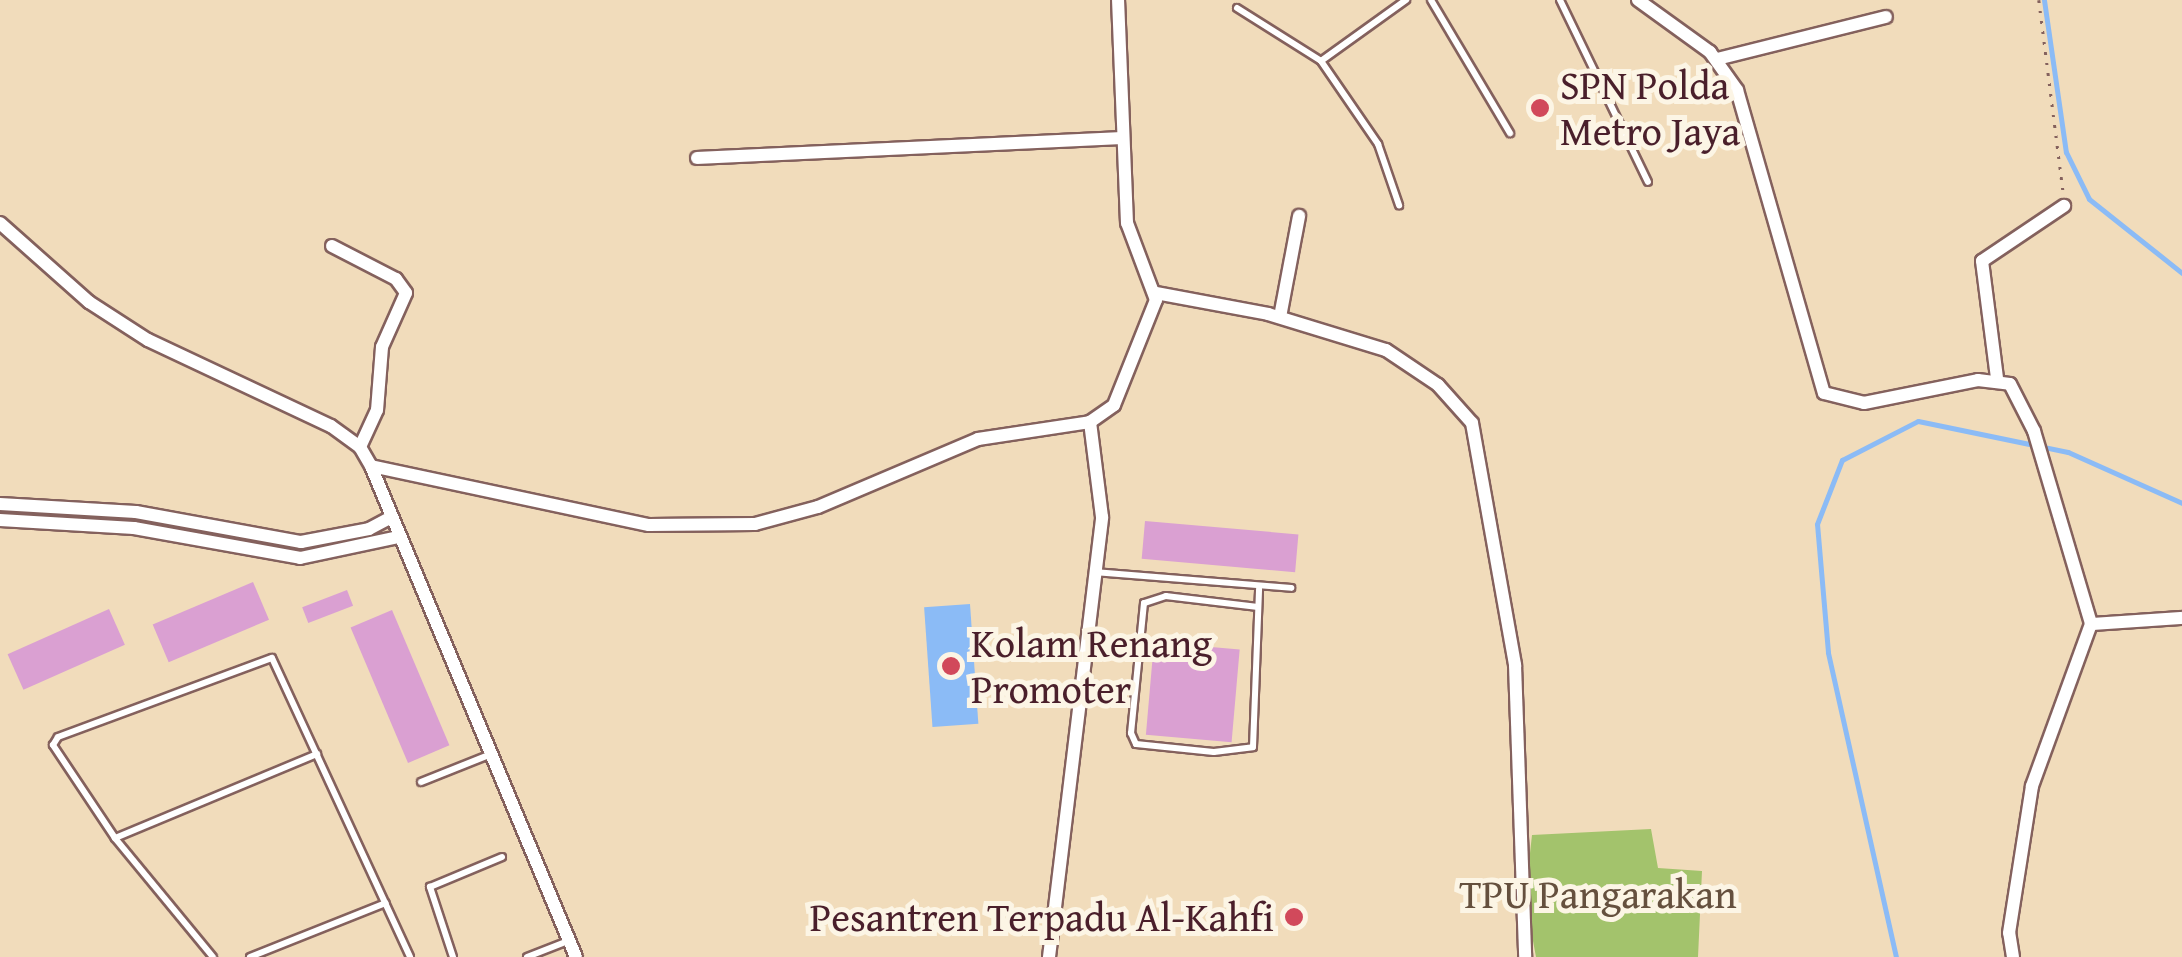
<!DOCTYPE html>
<html>
<head>
<meta charset="utf-8">
<style>
	body { margin:0 }
	#map { position:relative; width:2182px; height:957px; overflow:hidden; background:#f1dcbb; font-family:"Gentium Book Plus",serif }
	div>[style] { position:absolute }
	.green>* { inset:0; background:#a3c36c }
	.water>* { inset:0; background:#8bbbf6; transform-origin:0 0 }
	.stream>* { height:5px; margin:-2.5px; padding:0 2.5px; transform-origin:2.5px; border-radius:2.5px; background:#8bbbf6 }
	.building>* { inset:0; background:#daa0d2; transform-origin:0 0 }
	.path>* { height:2.5px; margin-top:-1.25px; transform-origin:0; background:repeating-linear-gradient(90deg,#84615d 0 2.5px,transparent 0 10.5px) }
	.roads { filter:drop-shadow(2px 0 #84615d) drop-shadow(-2px 0 #84615d) drop-shadow(0 2px #84615d) drop-shadow(0 -2px #84615d) }
	.lane>* { height:6px; margin:-3px; padding:0 3px; transform-origin:3px; border-radius:3px; background:#fff }
	.street>* { height:12px; margin:-6px; padding:0 6px; transform-origin:6px; border-radius:6px; background:#fff }
	.dots>* { width:28px; height:28px; translate:-50% -50%; box-sizing:border-box; border:5px solid #fcf5e5; border-radius:50% }
	span { translate:-50% -50%; white-space:nowrap; text-align:center; line-height:1.15; -webkit-text-stroke:10px #fcf5e5; paint-order:stroke }
	.poi-label { font-size:40px; color:#4a1f2b }
	.left { translate:0 -50%; text-align:left }
	.right { translate:-100% -50%; text-align:right }
	.park-label { font-size:40px; color:#65503e }
</style>
</head>
<body>
<div id="map">
	<div class="green">
		<div style="clip-path:polygon(1651px 829px,1658px 868px,1702px 871px,1698px 957px,1536px 957px,1525px 898px,1532px 835px)"></div>
	</div>
	<div class="water">
		<div style="left:970px;top:604px;width:120px;height:46px;rotate:86deg"></div>
	</div>
	<div class="stream">
		<div style="left:2044px;top:0;width:154px;rotate:81.8deg"></div>
		<div style="left:2066px;top:152px;width:52px;rotate:63.9deg"></div>
		<div style="left:2089px;top:199px;width:119px;rotate:38.5deg"></div>
		<div style="left:1896px;top:957px;width:312px;rotate:-102.6deg"></div>
		<div style="left:1828px;top:652px;width:128px;rotate:-94.9deg"></div>
		<div style="left:1817px;top:524px;width:69px;rotate:-68.7deg"></div>
		<div style="left:1842px;top:460px;width:85px;rotate:-27.2deg"></div>
		<div style="left:1918px;top:421px;width:153px;rotate:11.7deg"></div>
		<div style="left:2068px;top:452px;width:125px;rotate:24.1deg"></div>
	</div>
	<div class="building">
		<div style="left:1145px;top:521px;width:154px;height:38px;rotate:5deg"></div>
		<div style="left:253px;top:582px;width:41px;height:109px;rotate:67deg"></div>
		<div style="left:347px;top:590px;width:17px;height:48px;rotate:69deg"></div>
		<div style="left:109px;top:609px;width:39px;height:111px;rotate:66deg"></div>
		<div style="left:392px;top:610px;width:147px;height:45px;rotate:67deg"></div>
		<div style="left:1154px;top:642px;width:86px;height:93px;rotate:5deg"></div>
	</div>
	<div class="path">
		<div style="left:2039px;top:0;width:192px;rotate:82.8deg"></div>
	</div>
	<div class="roads">
		<div class="lane">
			<div style="left:1431px;top:0;width:155px;rotate:59.3deg"></div>
			<div style="left:1560px;top:0;width:202px;rotate:64.2deg"></div>
			<div style="left:1237px;top:8px;width:99px;rotate:32.2deg"></div>
			<div style="left:1321px;top:61px;width:105px;rotate:-35.7deg"></div>
			<div style="left:1321px;top:61px;width:101px;rotate:55.5deg"></div>
			<div style="left:1378px;top:144px;width:65px;rotate:71deg"></div>
			<div style="left:1094px;top:572px;width:198px;rotate:4.6deg"></div>
			<div style="left:1258px;top:607px;width:93px;rotate:-173.2deg"></div>
			<div style="left:1166px;top:596px;width:23px;rotate:162deg"></div>
			<div style="left:1144px;top:603px;width:131px;rotate:95.7deg"></div>
			<div style="left:1131px;top:733px;width:12px;rotate:66deg"></div>
			<div style="left:1136px;top:744px;width:78px;rotate:5.9deg"></div>
			<div style="left:1214px;top:752px;width:39px;rotate:-7deg"></div>
			<div style="left:1253px;top:747px;width:158px;rotate:-87.8deg"></div>
			<div style="left:421px;top:782px;width:73px;rotate:-21.7deg"></div>
			<div style="left:115px;top:838px;width:219px;rotate:-22.6deg"></div>
			<div style="left:213px;top:957px;width:154px;rotate:-129.5deg"></div>
			<div style="left:115px;top:838px;width:112px;rotate:-123.7deg"></div>
			<div style="left:53px;top:745px;width:9px;rotate:-58deg"></div>
			<div style="left:58px;top:737px;width:228px;rotate:-20.3deg"></div>
			<div style="left:272px;top:658px;width:329px;rotate:65.2deg"></div>
			<div style="left:250px;top:957px;width:146px;rotate:-21.7deg"></div>
			<div style="left:453px;top:957px;width:74px;rotate:-108.2deg"></div>
			<div style="left:430px;top:887px;width:78px;rotate:-22.6deg"></div>
			<div style="left:527px;top:957px;width:44px;rotate:-21.3deg"></div>
		</div>
		<div class="street">
			<div style="left:1638px;top:0;width:89px;rotate:35.8deg"></div>
			<div style="left:1710px;top:52px;width:47px;rotate:54.6deg"></div>
			<div style="left:1737px;top:90px;width:315px;rotate:74deg"></div>
			<div style="left:1824px;top:393px;width:41px;rotate:14deg"></div>
			<div style="left:1864px;top:403px;width:116px;rotate:-11.4deg"></div>
			<div style="left:1978px;top:380px;width:32px;rotate:7deg"></div>
			<div style="left:2010px;top:384px;width:53px;rotate:62.9deg"></div>
			<div style="left:2034px;top:431px;width:201px;rotate:73.5deg"></div>
			<div style="left:2091px;top:624px;width:91px;rotate:-3.8deg"></div>
			<div style="left:1717px;top:59px;width:174px;rotate:-14deg"></div>
			<div style="left:697px;top:158px;width:425px;rotate:-2.7deg"></div>
			<div style="left:0;top:223px;width:119px;rotate:41.6deg"></div>
			<div style="left:89px;top:302px;width:70px;rotate:32.8deg"></div>
			<div style="left:148px;top:340px;width:202px;rotate:25.2deg"></div>
			<div style="left:331px;top:426px;width:36px;rotate:36deg"></div>
			<div style="left:360px;top:447px;width:22px;rotate:60deg"></div>
			<div style="left:371px;top:466px;width:284px;rotate:12deg"></div>
			<div style="left:649px;top:525px;width:106px;rotate:-0.5deg"></div>
			<div style="left:755px;top:524px;width:65px;rotate:-15.1deg"></div>
			<div style="left:818px;top:507px;width:174px;rotate:-23deg"></div>
			<div style="left:978px;top:439px;width:113px;rotate:-8.6deg"></div>
			<div style="left:1090px;top:422px;width:29px;rotate:-35deg"></div>
			<div style="left:1114px;top:405px;width:113px;rotate:-68.2deg"></div>
			<div style="left:1156px;top:300px;width:82px;rotate:-110.6deg"></div>
			<div style="left:1127px;top:223px;width:223px;rotate:-92.3deg"></div>
			<div style="left:332px;top:246px;width:72px;rotate:27.3deg"></div>
			<div style="left:396px;top:279px;width:17px;rotate:54deg"></div>
			<div style="left:406px;top:293px;width:59px;rotate:114deg"></div>
			<div style="left:382px;top:347px;width:63px;rotate:94.5deg"></div>
			<div style="left:377px;top:410px;width:41px;rotate:114.7deg"></div>
			<div style="left:1156px;top:293px;width:114px;rotate:10.6deg"></div>
			<div style="left:1268px;top:314px;width:123px;rotate:17deg"></div>
			<div style="left:1386px;top:350px;width:63px;rotate:33.9deg"></div>
			<div style="left:1438px;top:385px;width:51px;rotate:48.2deg"></div>
			<div style="left:1472px;top:423px;width:246px;rotate:79.9deg"></div>
			<div style="left:1515px;top:665px;width:292px;rotate:88deg"></div>
			<div style="left:1280px;top:317px;width:103px;rotate:-79.3deg"></div>
			<div style="left:1997px;top:378px;width:118px;rotate:-97.3deg"></div>
			<div style="left:1982px;top:261px;width:99px;rotate:-33.9deg"></div>
			<div style="left:371px;top:466px;width:532px;rotate:67.34deg"></div>
			<div style="left:0;top:504px;width:136px;rotate:3.4deg"></div>
			<div style="left:136px;top:512px;width:168px;rotate:10.3deg"></div>
			<div style="left:301px;top:542px;width:69px;rotate:-10.8deg"></div>
			<div style="left:369px;top:529px;width:24px;rotate:-28deg"></div>
			<div style="left:0;top:520px;width:134px;rotate:3.4deg"></div>
			<div style="left:134px;top:528px;width:169px;rotate:10.2deg"></div>
			<div style="left:300px;top:558px;width:100px;rotate:-12.1deg"></div>
			<div style="left:1049px;top:957px;width:443px;rotate:-83.1deg"></div>
			<div style="left:1102px;top:517px;width:96px;rotate:-97.2deg"></div>
			<div style="left:2013px;top:957px;width:24px;rotate:-99deg"></div>
			<div style="left:2009px;top:933px;width:149px;rotate:-81.1deg"></div>
			<div style="left:2032px;top:786px;width:172px;rotate:-70deg"></div>
		</div>
	</div>
	<div class="dots">
		<div style="left:1540px;top:108px;background:#d1495b"></div>
		<div style="left:951px;top:666px;background:#d1495b"></div>
		<div style="left:1294px;top:917px;background:#d1495b"></div>
	</div>
	<div class="poi-label">
		<span class="left" style="left:1560px;top:108px">SPN Polda<br>Metro Jaya</span>
		<span class="left" style="left:971px;top:666px">Kolam Renang<br>Promoter</span>
		<span class="right" style="left:1274px;top:917px">Pesantren Terpadu Al-Kahfi</span>
	</div>
	<div class="park-label">
		<span style="left:1598px;top:894px">TPU Pangarakan</span>
	</div>
</div>
</body>
</html>
